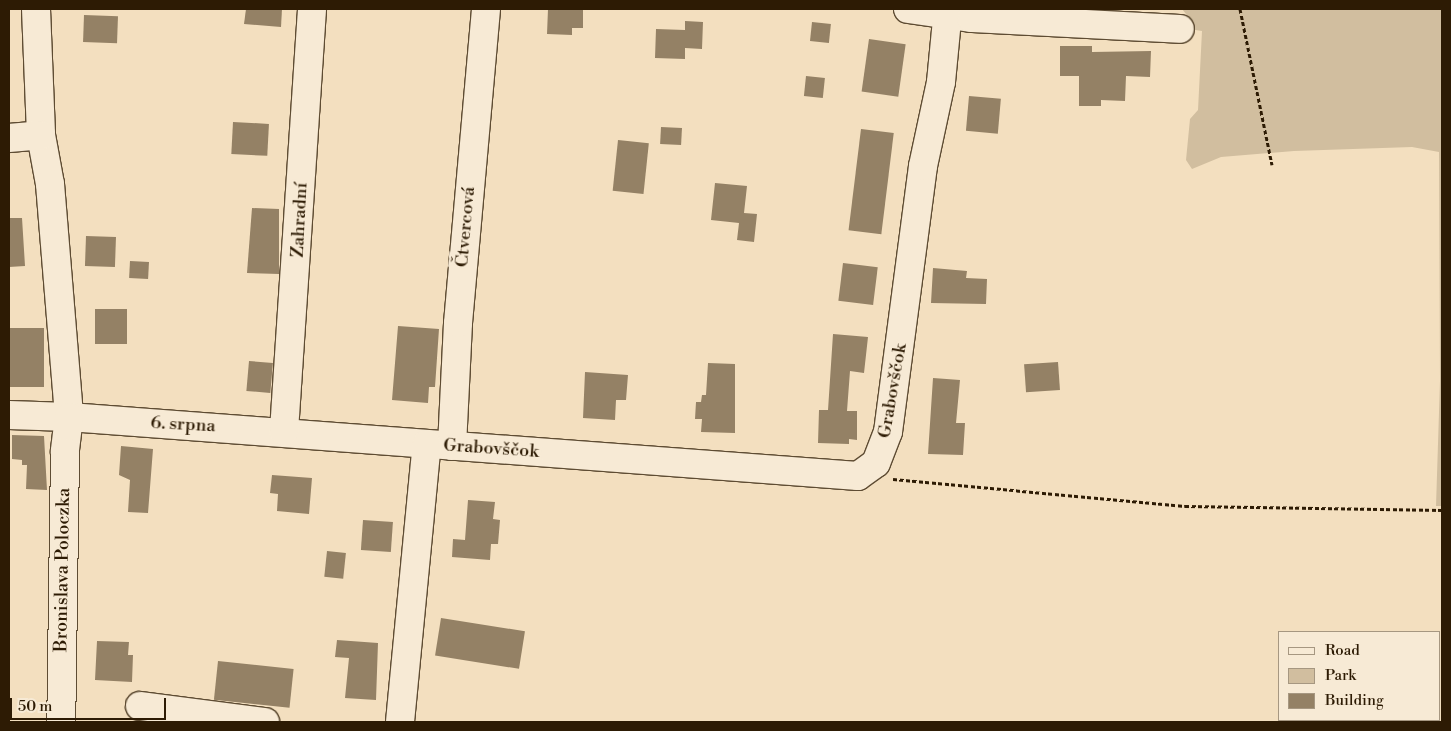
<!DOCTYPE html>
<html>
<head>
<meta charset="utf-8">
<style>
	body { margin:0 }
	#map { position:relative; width:1451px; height:731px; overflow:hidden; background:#f3dfbf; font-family:"Libre Bodoni",serif }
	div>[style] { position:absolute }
	.green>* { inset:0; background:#d1be9f }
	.building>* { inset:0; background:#948165; transform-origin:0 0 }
	.path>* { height:3px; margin-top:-1.5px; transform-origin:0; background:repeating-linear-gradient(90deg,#2d1b04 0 4px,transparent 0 6.5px) }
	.roads { filter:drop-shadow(1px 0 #5e4c33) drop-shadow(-1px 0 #5e4c33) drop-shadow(0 1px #5e4c33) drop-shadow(0 -1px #5e4c33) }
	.minor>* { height:28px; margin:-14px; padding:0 14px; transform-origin:14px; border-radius:14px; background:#f7ead5 }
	span { translate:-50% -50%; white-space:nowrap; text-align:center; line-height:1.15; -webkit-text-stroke:4px #f7ead5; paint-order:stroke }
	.street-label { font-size:18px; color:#2d1b04 }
	.frame { position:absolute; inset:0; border:10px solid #2d1b04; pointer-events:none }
	.legend { position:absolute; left:1278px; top:631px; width:162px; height:90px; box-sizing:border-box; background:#f7ead5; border:1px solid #a69781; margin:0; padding:6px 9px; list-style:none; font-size:15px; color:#2d1b04 }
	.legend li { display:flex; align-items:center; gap:10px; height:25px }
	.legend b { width:25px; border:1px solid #a69781 }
	.scale { position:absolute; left:10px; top:698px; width:156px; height:22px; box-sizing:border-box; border:2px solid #2d1b04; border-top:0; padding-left:6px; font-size:15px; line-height:18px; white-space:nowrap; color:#2d1b04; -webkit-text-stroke:4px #f7ead5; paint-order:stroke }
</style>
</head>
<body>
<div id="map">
	<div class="green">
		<div style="clip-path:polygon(1182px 9px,1442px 9px,1442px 506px,1436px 506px,1440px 381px,1439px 152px,1412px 147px,1294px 151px,1221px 157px,1192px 169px,1186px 160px,1190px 119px,1198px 110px,1202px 31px,1189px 29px,1190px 19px)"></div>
	</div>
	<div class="building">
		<div style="clip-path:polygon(246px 9px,282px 9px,281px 27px,244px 24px)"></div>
		<div style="clip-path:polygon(548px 9px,583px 9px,583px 28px,572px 28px,572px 35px,547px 34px)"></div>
		<div style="left:84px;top:15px;width:34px;height:27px;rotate:2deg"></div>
		<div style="clip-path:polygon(685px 21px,703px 22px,702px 49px,685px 48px,685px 59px,655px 58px,656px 29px,685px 30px)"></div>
		<div style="left:812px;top:22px;width:19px;height:19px;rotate:6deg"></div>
		<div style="left:869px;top:39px;width:37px;height:53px;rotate:8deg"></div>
		<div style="clip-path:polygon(1060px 46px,1092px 46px,1092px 52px,1151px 51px,1150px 77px,1126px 76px,1125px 101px,1101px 100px,1101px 106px,1079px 106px,1079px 76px,1060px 76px)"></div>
		<div style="left:806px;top:76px;width:19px;height:20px;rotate:6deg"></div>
		<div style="left:969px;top:96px;width:32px;height:35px;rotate:5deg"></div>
		<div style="left:233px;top:122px;width:36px;height:32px;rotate:3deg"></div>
		<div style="left:661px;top:127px;width:21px;height:17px;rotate:3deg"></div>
		<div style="left:861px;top:129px;width:33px;height:102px;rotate:7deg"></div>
		<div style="left:618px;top:140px;width:31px;height:51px;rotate:6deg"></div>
		<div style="clip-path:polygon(715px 183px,747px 186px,744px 213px,757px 214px,754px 242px,737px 240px,739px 223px,711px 220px)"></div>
		<div style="clip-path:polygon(252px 208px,279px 209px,279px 274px,247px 273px)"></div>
		<div style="clip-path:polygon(9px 218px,22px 218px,25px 266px,9px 267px)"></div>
		<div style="left:86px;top:236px;width:30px;height:30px;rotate:2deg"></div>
		<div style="left:130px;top:261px;width:19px;height:17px;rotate:3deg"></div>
		<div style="left:843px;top:263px;width:35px;height:38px;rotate:7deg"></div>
		<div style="clip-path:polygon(933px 268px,967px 271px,966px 278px,987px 279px,986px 304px,931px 303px)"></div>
		<div style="left:95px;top:309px;width:32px;height:35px"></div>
		<div style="clip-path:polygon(398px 326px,439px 329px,435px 387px,429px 387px,428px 403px,392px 400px)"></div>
		<div style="left:9px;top:328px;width:35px;height:59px"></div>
		<div style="clip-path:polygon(833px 334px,868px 337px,864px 373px,850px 371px,847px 411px,857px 411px,857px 440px,849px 439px,849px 444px,818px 443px,819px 410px,828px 410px)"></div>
		<div style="left:249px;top:361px;width:24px;height:30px;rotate:5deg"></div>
		<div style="left:1058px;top:362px;width:28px;height:34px;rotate:86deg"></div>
		<div style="clip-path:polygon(708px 363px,735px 364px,735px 433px,701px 432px,702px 419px,695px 419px,696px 402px,701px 402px,702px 395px,706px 395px)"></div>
		<div style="clip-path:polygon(585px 372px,628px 375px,626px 400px,616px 400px,615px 420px,583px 418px)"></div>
		<div style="clip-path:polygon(933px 378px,960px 380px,956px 423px,965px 423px,963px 455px,928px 454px)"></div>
		<div style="clip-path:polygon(12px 435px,44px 436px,47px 490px,26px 489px,27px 465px,22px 465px,22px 460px,12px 459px)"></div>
		<div style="clip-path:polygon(121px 446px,153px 449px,148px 513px,128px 512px,130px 480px,119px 475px)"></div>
		<div style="clip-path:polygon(272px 475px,312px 478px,309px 514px,277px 511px,278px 494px,270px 493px)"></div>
		<div style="clip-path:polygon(468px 500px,495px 502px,493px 519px,500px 520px,498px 544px,491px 544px,490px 560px,452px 557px,453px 539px,465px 540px)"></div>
		<div style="left:363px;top:520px;width:30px;height:30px;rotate:4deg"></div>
		<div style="left:327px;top:551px;width:19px;height:26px;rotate:6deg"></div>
		<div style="left:441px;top:618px;width:85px;height:38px;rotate:9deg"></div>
		<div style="clip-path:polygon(337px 640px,378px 643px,376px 700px,345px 698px,349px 658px,335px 657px)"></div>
		<div style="clip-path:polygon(97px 641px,129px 642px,128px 655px,133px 655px,132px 682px,95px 680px)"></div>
		<div style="left:218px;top:661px;width:76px;height:39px;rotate:6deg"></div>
	</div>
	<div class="path">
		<div style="left:1240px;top:9px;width:159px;rotate:78.4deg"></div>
		<div style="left:893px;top:479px;width:293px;rotate:5.3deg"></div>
		<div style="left:1185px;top:506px;width:257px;rotate:0.9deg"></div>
	</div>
	<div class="roads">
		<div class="minor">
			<div style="left:36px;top:9px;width:126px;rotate:87.7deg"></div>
			<div style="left:41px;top:135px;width:50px;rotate:79.6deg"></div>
			<div style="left:50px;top:184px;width:234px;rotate:85.3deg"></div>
			<div style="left:69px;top:417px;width:791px;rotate:4.28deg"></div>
			<div style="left:858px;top:476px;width:22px;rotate:-36deg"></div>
			<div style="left:876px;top:463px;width:33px;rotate:-69deg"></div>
			<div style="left:888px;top:432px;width:268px;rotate:-82.5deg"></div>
			<div style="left:923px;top:166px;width:86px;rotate:-77.9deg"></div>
			<div style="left:941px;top:82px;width:73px;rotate:-84.5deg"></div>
			<div style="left:908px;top:9px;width:65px;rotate:8deg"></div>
			<div style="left:972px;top:18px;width:208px;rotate:3deg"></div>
			<div style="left:9px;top:138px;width:32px;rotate:-5deg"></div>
			<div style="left:9px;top:415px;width:60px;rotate:1.9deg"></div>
			<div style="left:69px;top:417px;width:35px;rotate:97deg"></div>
			<div style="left:65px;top:452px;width:270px;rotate:90.8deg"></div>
			<div style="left:284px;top:431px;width:423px;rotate:-86.2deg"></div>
			<div style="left:452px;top:446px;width:123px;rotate:-87.2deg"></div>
			<div style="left:458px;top:323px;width:315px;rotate:-84.9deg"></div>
			<div style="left:140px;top:706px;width:126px;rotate:7.3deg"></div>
			<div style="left:400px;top:722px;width:279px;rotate:-84.5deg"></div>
		</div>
	</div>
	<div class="street-label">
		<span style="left:300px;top:220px;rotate:-87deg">Zahradní</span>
		<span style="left:466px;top:227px;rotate:-85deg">Čtvercová</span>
		<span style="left:893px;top:391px;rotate:-80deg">Grabovščok</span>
		<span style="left:183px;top:425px;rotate:3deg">6. srpna</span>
		<span style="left:491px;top:449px;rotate:4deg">Grabovščok</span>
		<span style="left:63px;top:570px;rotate:-89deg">Bronislava Poloczka</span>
	</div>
	<div class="frame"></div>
	<ul class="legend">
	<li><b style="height:6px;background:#f7ead5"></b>Road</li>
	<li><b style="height:14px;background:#d1be9f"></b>Park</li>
	<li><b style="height:14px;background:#948165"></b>Building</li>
	</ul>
	<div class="scale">50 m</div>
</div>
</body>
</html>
